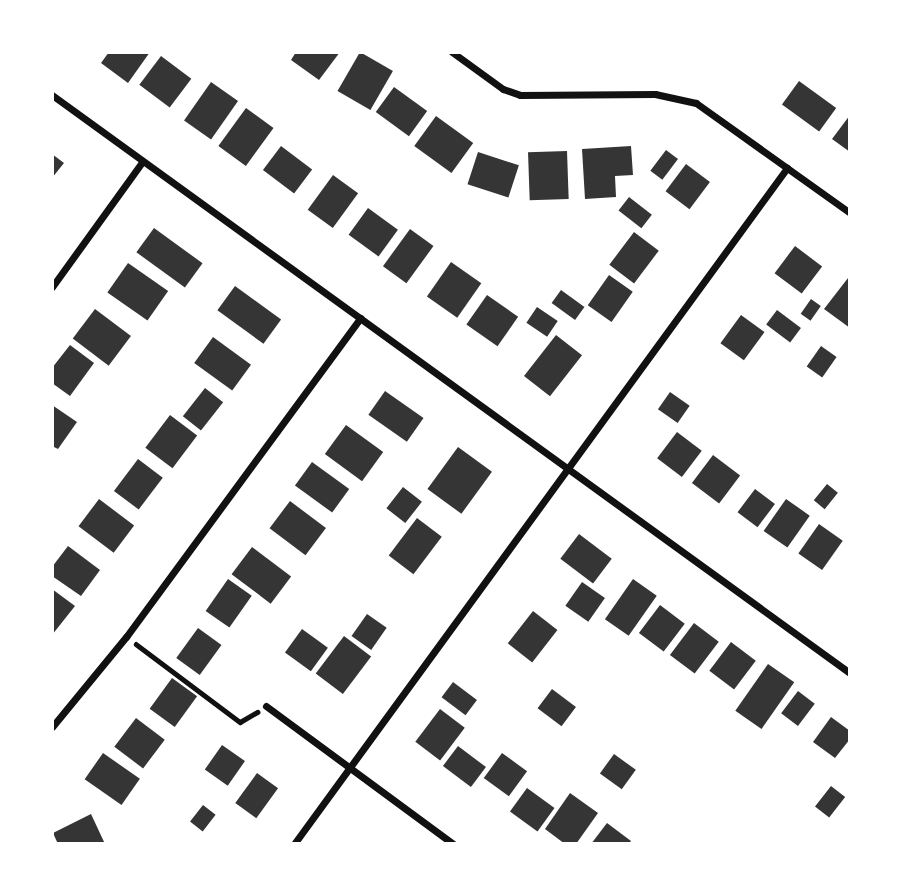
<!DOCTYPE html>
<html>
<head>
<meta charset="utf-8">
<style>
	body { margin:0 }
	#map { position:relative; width:902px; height:896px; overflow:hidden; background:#fff; font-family:Lato,sans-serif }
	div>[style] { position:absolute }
	.building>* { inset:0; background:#353535; transform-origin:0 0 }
	.path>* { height:4.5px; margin:-2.25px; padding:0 2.25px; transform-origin:2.25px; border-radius:2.25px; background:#111 }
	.minor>* { height:7px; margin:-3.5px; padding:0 3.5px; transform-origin:3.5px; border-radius:3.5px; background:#111 }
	span { translate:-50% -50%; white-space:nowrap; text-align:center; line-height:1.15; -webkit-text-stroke:7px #fff; paint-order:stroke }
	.frame { position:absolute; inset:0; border:54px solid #fff; pointer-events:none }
</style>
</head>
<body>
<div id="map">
	<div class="building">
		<div style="clip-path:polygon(109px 52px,150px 52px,128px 83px,101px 63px)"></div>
		<div style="clip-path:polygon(296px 52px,340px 52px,319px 80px,291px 60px)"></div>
		<div style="left:360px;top:52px;width:38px;height:45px;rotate:30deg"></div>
		<div style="left:161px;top:56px;width:38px;height:36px;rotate:37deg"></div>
		<div style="left:799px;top:81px;width:46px;height:29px;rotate:36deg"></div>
		<div style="left:211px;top:82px;width:33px;height:47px;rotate:35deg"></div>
		<div style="left:394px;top:87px;width:41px;height:31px;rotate:36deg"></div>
		<div style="left:246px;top:108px;width:34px;height:47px;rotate:36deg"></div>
		<div style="clip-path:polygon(850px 115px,850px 152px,832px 139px)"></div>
		<div style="left:436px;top:116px;width:46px;height:37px;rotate:36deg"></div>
		<div style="left:281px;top:146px;width:39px;height:30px;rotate:37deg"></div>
		<div style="clip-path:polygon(631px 146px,633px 175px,615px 176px,616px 197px,585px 199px,582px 149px)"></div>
		<div style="left:666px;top:150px;width:15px;height:26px;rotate:37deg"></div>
		<div style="left:567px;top:151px;width:48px;height:39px;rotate:88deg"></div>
		<div style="left:478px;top:152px;width:43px;height:34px;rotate:18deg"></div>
		<div style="clip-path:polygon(52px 154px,64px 163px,52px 178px)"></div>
		<div style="left:686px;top:164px;width:30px;height:34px;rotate:37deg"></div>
		<div style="left:333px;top:175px;width:31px;height:43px;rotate:36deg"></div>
		<div style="left:629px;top:197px;width:29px;height:17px;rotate:38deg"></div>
		<div style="left:368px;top:208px;width:37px;height:33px;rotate:36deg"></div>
		<div style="left:154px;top:228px;width:60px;height:30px;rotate:36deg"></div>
		<div style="left:410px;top:229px;width:29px;height:46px;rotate:36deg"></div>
		<div style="left:634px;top:232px;width:31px;height:41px;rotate:37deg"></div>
		<div style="left:795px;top:246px;width:34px;height:34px;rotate:37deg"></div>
		<div style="left:451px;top:262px;width:37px;height:42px;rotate:35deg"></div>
		<div style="left:128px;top:263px;width:49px;height:36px;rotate:35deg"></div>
		<div style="left:609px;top:275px;width:29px;height:37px;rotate:35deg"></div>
		<div style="clip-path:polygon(848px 278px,850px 280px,850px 328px,824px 309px)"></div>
		<div style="left:235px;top:286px;width:57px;height:30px;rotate:36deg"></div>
		<div style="left:561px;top:290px;width:29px;height:16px;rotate:36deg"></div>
		<div style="left:487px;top:295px;width:38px;height:36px;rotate:35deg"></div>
		<div style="left:811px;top:299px;width:12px;height:18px;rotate:35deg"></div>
		<div style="left:537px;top:307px;width:25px;height:19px;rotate:34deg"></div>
		<div style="left:95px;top:309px;width:45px;height:37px;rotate:37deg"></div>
		<div style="left:777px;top:310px;width:30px;height:18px;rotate:37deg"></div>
		<div style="left:741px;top:315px;width:29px;height:35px;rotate:36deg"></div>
		<div style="left:556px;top:335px;width:33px;height:52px;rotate:38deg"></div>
		<div style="left:213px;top:337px;width:47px;height:32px;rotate:36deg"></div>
		<div style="clip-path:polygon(70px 345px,94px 363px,70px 396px,52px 383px,52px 368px)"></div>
		<div style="left:821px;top:346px;width:19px;height:25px;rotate:35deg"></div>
		<div style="left:205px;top:388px;width:23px;height:36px;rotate:38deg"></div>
		<div style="left:385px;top:391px;width:47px;height:29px;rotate:35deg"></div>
		<div style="left:670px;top:392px;width:24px;height:21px;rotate:35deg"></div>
		<div style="clip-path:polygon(52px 405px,77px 422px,58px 449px,52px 446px)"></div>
		<div style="left:170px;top:415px;width:34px;height:41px;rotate:37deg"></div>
		<div style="left:346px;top:425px;width:46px;height:36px;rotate:36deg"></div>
		<div style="left:677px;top:432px;width:31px;height:33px;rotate:37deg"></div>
		<div style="left:458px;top:447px;width:42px;height:52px;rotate:36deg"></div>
		<div style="left:713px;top:455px;width:34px;height:35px;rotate:37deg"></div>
		<div style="left:138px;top:459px;width:31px;height:40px;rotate:37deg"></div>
		<div style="left:312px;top:462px;width:46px;height:29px;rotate:36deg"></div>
		<div style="left:827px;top:484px;width:14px;height:21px;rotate:39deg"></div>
		<div style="left:403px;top:487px;width:24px;height:27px;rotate:38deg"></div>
		<div style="left:755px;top:489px;width:25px;height:29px;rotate:37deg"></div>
		<div style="left:99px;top:499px;width:44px;height:34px;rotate:37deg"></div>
		<div style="left:786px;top:499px;width:29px;height:39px;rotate:35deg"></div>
		<div style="left:290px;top:501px;width:45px;height:34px;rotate:37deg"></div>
		<div style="left:417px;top:518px;width:31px;height:47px;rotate:37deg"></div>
		<div style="left:819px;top:524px;width:29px;height:36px;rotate:35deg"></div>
		<div style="left:579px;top:534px;width:41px;height:31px;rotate:37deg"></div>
		<div style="clip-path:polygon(68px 546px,100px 570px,81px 596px,52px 576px,52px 567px)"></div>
		<div style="left:252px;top:547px;width:49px;height:34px;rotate:37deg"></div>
		<div style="left:228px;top:579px;width:29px;height:39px;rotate:35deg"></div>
		<div style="left:633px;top:579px;width:29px;height:49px;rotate:35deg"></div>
		<div style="left:582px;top:582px;width:28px;height:29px;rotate:35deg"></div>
		<div style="clip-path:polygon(52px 589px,75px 606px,52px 635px)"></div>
		<div style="left:660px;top:605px;width:31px;height:35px;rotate:37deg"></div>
		<div style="left:533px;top:611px;width:31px;height:41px;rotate:38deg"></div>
		<div style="left:367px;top:614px;width:24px;height:27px;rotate:35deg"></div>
		<div style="left:694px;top:623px;width:31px;height:40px;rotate:37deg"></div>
		<div style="left:198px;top:628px;width:29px;height:37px;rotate:36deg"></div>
		<div style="left:302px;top:629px;width:32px;height:29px;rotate:36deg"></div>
		<div style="left:344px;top:636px;width:34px;height:47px;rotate:37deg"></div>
		<div style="left:731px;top:642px;width:31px;height:36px;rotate:37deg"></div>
		<div style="left:768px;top:664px;width:32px;height:57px;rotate:35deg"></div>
		<div style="left:172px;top:678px;width:31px;height:38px;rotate:36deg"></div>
		<div style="left:453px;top:682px;width:30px;height:19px;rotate:37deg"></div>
		<div style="left:552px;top:689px;width:30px;height:24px;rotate:37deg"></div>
		<div style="left:798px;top:691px;width:21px;height:28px;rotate:37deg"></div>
		<div style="left:440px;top:709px;width:31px;height:41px;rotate:37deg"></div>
		<div style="clip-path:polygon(831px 717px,850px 731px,850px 739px,835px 758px,813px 742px)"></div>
		<div style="left:136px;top:718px;width:36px;height:36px;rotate:37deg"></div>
		<div style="left:222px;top:745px;width:28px;height:30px;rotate:35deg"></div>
		<div style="left:458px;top:746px;width:35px;height:25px;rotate:37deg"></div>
		<div style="left:103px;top:753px;width:45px;height:32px;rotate:35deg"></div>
		<div style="left:502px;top:753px;width:31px;height:31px;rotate:36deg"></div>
		<div style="left:614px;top:754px;width:27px;height:24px;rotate:36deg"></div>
		<div style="left:257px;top:773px;width:26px;height:37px;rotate:36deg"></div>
		<div style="left:831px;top:786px;width:18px;height:26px;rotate:38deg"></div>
		<div style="left:527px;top:788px;width:34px;height:29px;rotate:36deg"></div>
		<div style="clip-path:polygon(570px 793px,598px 813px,576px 844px,565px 844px,545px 829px)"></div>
		<div style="left:203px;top:805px;width:16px;height:21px;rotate:38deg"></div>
		<div style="clip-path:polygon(91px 814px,105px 844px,58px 844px,53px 833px)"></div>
		<div style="clip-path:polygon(607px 823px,631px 841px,629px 844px,591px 844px)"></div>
	</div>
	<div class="path">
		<div style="left:136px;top:644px;width:130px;rotate:36.9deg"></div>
		<div style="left:240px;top:722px;width:20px;rotate:-30deg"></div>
	</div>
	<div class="minor">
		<div style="left:452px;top:52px;width:63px;rotate:36deg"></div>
		<div style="left:503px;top:89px;width:18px;rotate:19deg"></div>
		<div style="left:520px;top:95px;width:135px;rotate:-0.4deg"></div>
		<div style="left:655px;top:94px;width:42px;rotate:12.4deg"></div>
		<div style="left:696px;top:103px;width:189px;rotate:35.5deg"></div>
		<div style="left:52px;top:95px;width:985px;rotate:35.92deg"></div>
		<div style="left:52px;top:287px;width:155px;rotate:-54.2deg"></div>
		<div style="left:266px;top:706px;width:232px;rotate:36.4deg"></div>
		<div style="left:52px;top:727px;width:117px;rotate:-50.6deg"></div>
		<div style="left:126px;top:637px;width:396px;rotate:-53.7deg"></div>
		<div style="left:294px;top:844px;width:837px;rotate:-53.9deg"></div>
	</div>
	<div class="frame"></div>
</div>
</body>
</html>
